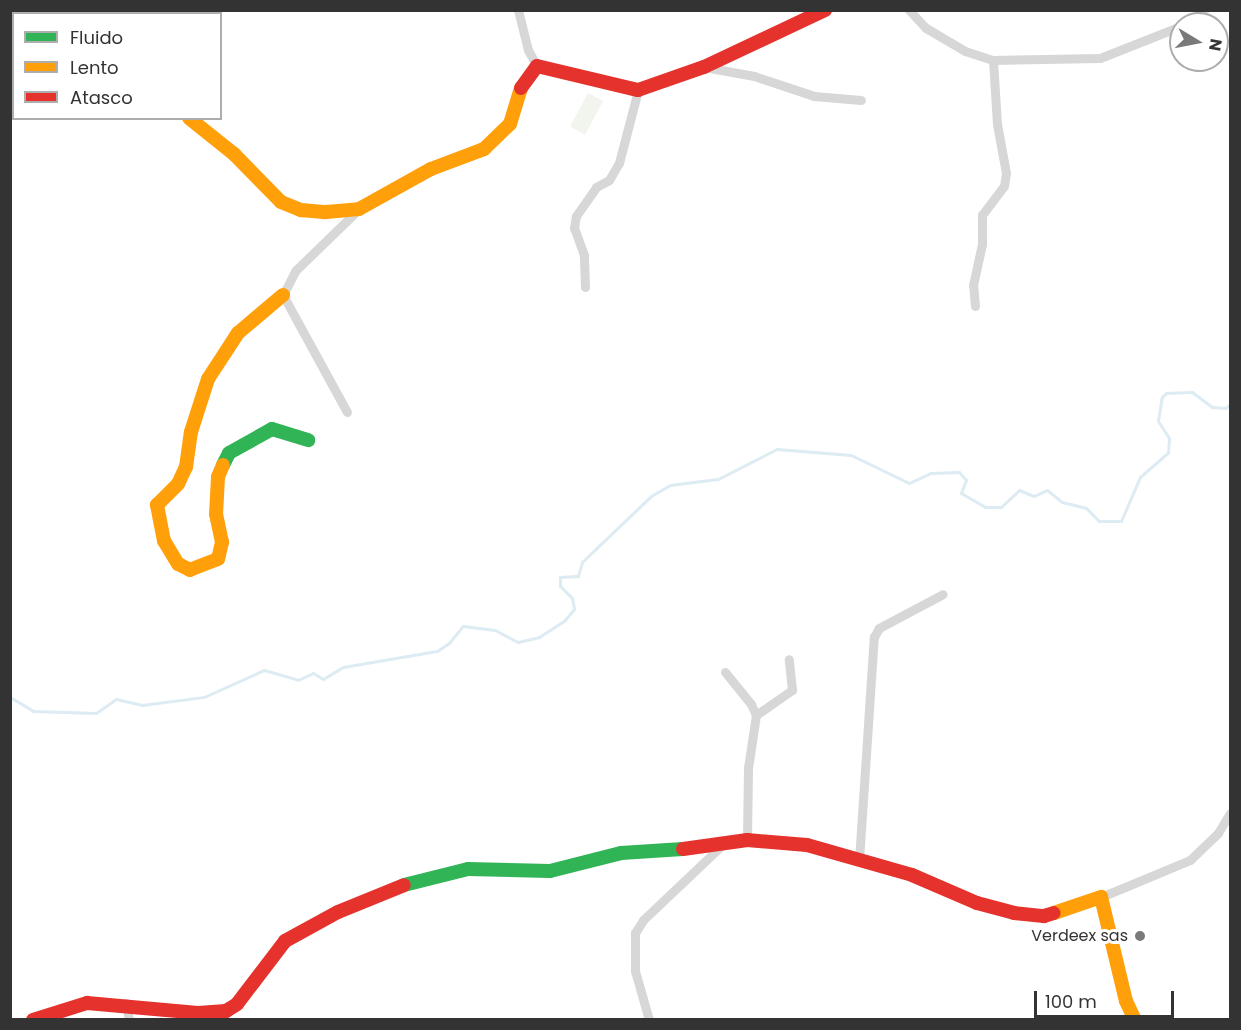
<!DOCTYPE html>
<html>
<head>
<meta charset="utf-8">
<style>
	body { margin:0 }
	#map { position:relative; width:1241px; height:1030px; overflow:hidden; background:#fff; font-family:Poppins,sans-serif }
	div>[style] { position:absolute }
	.green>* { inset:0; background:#f1f5ed; transform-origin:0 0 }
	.stream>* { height:3px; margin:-1.5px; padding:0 1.5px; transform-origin:1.5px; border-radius:1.5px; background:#ddebf3 }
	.street>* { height:9px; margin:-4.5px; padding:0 4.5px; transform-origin:4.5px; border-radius:4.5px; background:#d7d7d7 }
	.fast>* { height:14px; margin:-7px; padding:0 7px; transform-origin:7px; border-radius:7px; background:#30b455 }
	.slow>* { height:14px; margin:-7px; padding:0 7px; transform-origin:7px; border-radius:7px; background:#ff9f0a }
	.jam>* { height:14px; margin:-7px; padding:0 7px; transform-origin:7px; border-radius:7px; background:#e5322d }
	.dots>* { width:16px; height:16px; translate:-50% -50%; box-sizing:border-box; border:3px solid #fff; border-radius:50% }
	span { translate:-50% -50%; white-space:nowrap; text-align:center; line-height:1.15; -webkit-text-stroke:6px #fff; paint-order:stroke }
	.poi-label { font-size:16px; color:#333 }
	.right { translate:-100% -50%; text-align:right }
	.frame { position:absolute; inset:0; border:12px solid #333; pointer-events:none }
	.legend { position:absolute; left:12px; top:12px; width:210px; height:108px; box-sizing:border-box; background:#fff; border:2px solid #adadad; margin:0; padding:8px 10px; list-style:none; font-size:18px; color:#333 }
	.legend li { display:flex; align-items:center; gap:12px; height:30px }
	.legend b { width:30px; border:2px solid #adadad }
	.north { position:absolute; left:1169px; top:12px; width:60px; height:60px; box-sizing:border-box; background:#fff; border:2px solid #adadad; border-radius:50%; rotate:100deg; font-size:16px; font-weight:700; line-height:24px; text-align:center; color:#333 }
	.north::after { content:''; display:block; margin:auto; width:21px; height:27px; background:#7a7a7a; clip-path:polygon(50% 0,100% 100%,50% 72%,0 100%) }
	.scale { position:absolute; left:1034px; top:991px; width:140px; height:27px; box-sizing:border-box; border:3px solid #333; border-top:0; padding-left:8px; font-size:18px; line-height:21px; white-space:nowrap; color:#333; -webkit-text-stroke:4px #fff; paint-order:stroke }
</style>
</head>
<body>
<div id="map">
	<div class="green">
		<div style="left:588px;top:93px;width:17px;height:38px;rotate:28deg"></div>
	</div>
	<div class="stream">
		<div style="left:1230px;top:359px;width:13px;rotate:90deg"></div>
		<div style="left:10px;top:697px;width:27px;rotate:31deg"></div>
		<div style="left:33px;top:711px;width:63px;rotate:1.8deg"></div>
		<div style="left:96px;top:713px;width:24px;rotate:-35deg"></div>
		<div style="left:116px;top:699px;width:27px;rotate:13deg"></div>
		<div style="left:142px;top:705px;width:63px;rotate:-7.4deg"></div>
		<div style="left:204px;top:697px;width:66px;rotate:-24.2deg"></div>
		<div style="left:264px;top:670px;width:35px;rotate:16deg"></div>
		<div style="left:298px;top:680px;width:17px;rotate:-25deg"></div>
		<div style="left:313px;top:673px;width:12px;rotate:31deg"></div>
		<div style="left:323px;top:679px;width:23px;rotate:-31deg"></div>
		<div style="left:343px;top:667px;width:95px;rotate:-9.7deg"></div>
		<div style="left:437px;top:651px;width:14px;rotate:-34deg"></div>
		<div style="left:449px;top:643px;width:22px;rotate:-51deg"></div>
		<div style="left:463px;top:626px;width:32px;rotate:7deg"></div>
		<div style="left:495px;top:630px;width:26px;rotate:28deg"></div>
		<div style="left:518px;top:642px;width:22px;rotate:-13deg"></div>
		<div style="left:539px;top:637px;width:30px;rotate:-33deg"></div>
		<div style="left:564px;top:621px;width:16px;rotate:-50deg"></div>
		<div style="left:574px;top:609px;width:11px;rotate:-100deg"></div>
		<div style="left:572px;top:598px;width:17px;rotate:-135deg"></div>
		<div style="left:560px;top:586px;width:9px;rotate:-90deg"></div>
		<div style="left:560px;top:577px;width:18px;rotate:-3deg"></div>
		<div style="left:578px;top:576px;width:15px;rotate:-74deg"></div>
		<div style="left:582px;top:562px;width:95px;rotate:-43.7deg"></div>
		<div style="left:651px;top:496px;width:22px;rotate:-30deg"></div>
		<div style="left:670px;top:485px;width:48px;rotate:-7.1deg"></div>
		<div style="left:718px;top:479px;width:66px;rotate:-27deg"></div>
		<div style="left:777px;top:449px;width:74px;rotate:4.6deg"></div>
		<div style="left:851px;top:455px;width:64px;rotate:25.8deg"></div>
		<div style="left:909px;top:483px;width:23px;rotate:-25deg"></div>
		<div style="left:930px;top:473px;width:29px;rotate:-2deg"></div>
		<div style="left:959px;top:472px;width:11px;rotate:49deg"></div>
		<div style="left:966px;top:480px;width:14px;rotate:111deg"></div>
		<div style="left:961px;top:493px;width:28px;rotate:30deg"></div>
		<div style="left:985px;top:507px;width:16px"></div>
		<div style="left:1001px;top:507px;width:25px;rotate:-43deg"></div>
		<div style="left:1019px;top:490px;width:16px;rotate:22deg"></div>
		<div style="left:1034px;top:496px;width:14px;rotate:-25deg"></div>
		<div style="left:1047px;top:490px;width:19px;rotate:39deg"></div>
		<div style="left:1062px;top:502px;width:25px;rotate:14deg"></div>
		<div style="left:1086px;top:508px;width:18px;rotate:45deg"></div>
		<div style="left:1099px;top:521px;width:22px"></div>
		<div style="left:1121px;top:521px;width:48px;rotate:-66.6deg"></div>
		<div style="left:1140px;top:477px;width:37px;rotate:-41deg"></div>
		<div style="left:1168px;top:453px;width:15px;rotate:-86deg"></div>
		<div style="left:1169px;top:438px;width:20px;rotate:-123deg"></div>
		<div style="left:1158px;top:421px;width:24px;rotate:-81deg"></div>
		<div style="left:1162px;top:397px;width:6px;rotate:-45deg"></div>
		<div style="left:1166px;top:393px;width:26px;rotate:-2deg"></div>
		<div style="left:1192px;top:392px;width:25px;rotate:37deg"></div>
		<div style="left:1212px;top:407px;width:14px;rotate:4deg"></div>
		<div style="left:1226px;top:408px;width:6px;rotate:-45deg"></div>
	</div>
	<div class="street">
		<div style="left:17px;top:10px;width:11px;rotate:22deg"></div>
		<div style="left:518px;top:10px;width:41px;rotate:76deg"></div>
		<div style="left:528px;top:50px;width:18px;rotate:61deg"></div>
		<div style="left:909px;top:10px;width:25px;rotate:47deg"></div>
		<div style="left:926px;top:28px;width:45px;rotate:30.5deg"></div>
		<div style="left:965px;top:51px;width:29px;rotate:18deg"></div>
		<div style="left:993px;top:60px;width:107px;rotate:-1.1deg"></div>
		<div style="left:1100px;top:58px;width:87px;rotate:-21.6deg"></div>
		<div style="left:1187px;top:24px;width:22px;rotate:-39deg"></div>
		<div style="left:704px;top:67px;width:51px;rotate:10.2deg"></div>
		<div style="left:754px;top:76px;width:63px;rotate:18.4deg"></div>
		<div style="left:814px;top:96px;width:47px;rotate:4.9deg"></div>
		<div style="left:585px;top:287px;width:32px;rotate:-92deg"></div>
		<div style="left:584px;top:255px;width:29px;rotate:-110deg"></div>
		<div style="left:574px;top:228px;width:12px;rotate:-81deg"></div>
		<div style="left:576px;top:216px;width:35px;rotate:-55deg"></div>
		<div style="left:596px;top:187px;width:15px;rotate:-28deg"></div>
		<div style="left:609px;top:180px;width:20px;rotate:-60deg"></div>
		<div style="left:619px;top:163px;width:75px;rotate:-75.4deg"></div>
		<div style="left:975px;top:306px;width:21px;rotate:-95deg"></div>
		<div style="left:973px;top:285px;width:42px;rotate:-77.6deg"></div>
		<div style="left:982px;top:244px;width:29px;rotate:-90deg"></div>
		<div style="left:982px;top:215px;width:36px;rotate:-53deg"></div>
		<div style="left:1004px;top:186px;width:13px;rotate:-81deg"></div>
		<div style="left:1006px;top:173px;width:50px;rotate:-100.4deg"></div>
		<div style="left:997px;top:124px;width:64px;rotate:-93.6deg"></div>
		<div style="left:347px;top:412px;width:133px;rotate:-118.7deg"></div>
		<div style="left:283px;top:295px;width:28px;rotate:-63deg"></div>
		<div style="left:296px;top:270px;width:88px;rotate:-44.1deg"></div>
		<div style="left:725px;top:672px;width:41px;rotate:50.9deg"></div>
		<div style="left:751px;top:704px;width:12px;rotate:66deg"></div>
		<div style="left:756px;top:715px;width:54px;rotate:98.6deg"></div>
		<div style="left:748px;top:768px;width:72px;rotate:90.8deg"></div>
		<div style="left:756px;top:715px;width:44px;rotate:-34.8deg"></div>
		<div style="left:792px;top:690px;width:31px;rotate:-96deg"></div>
		<div style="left:859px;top:860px;width:224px;rotate:-86.2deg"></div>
		<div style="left:874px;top:637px;width:10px;rotate:-61deg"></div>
		<div style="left:879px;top:628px;width:72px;rotate:-28deg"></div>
		<div style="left:1101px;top:897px;width:96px;rotate:-22.6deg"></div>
		<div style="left:1190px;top:860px;width:39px;rotate:-44deg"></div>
		<div style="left:1218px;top:833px;width:23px;rotate:-59deg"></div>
		<div style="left:126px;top:1003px;width:17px;rotate:80deg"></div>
		<div style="left:649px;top:1020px;width:51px;rotate:-105.9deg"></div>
		<div style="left:635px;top:971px;width:38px;rotate:-90deg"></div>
		<div style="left:635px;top:933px;width:15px;rotate:-58deg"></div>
		<div style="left:643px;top:920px;width:108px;rotate:-43.5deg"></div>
	</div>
	<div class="fast">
		<div style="left:223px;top:465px;width:13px;rotate:-63deg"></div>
		<div style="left:229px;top:453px;width:49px;rotate:-29.2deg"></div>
		<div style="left:272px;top:429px;width:38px;rotate:17deg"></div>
		<div style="left:404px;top:885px;width:66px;rotate:-14deg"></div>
		<div style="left:468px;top:869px;width:82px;rotate:1.4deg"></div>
		<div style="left:550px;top:871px;width:73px;rotate:-14.2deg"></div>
		<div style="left:621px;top:853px;width:62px;rotate:-3.7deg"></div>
	</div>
	<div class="slow">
		<div style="left:189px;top:118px;width:58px;rotate:38.7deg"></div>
		<div style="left:234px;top:154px;width:67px;rotate:45.6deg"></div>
		<div style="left:281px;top:202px;width:22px;rotate:22deg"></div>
		<div style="left:301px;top:210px;width:25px;rotate:5deg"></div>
		<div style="left:326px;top:212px;width:33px;rotate:-5deg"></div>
		<div style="left:359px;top:209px;width:82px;rotate:-29.1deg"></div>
		<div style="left:431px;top:169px;width:57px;rotate:-20.7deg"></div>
		<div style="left:484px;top:149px;width:36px;rotate:-44deg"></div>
		<div style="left:510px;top:124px;width:38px;rotate:-73deg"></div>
		<div style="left:223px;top:465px;width:13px;rotate:113deg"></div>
		<div style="left:218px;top:477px;width:37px;rotate:93deg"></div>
		<div style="left:216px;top:514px;width:29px;rotate:78deg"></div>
		<div style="left:222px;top:542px;width:17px;rotate:103deg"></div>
		<div style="left:218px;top:559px;width:30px;rotate:159deg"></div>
		<div style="left:190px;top:570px;width:13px;rotate:-153deg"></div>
		<div style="left:178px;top:564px;width:27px;rotate:-121deg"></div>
		<div style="left:164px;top:541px;width:37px;rotate:-101deg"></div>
		<div style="left:157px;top:505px;width:30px;rotate:-45deg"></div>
		<div style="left:178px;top:484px;width:19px;rotate:-65deg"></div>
		<div style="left:186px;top:467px;width:35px;rotate:-82deg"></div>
		<div style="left:191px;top:432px;width:56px;rotate:-72.2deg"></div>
		<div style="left:208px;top:379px;width:55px;rotate:-56.9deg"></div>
		<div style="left:238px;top:333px;width:59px;rotate:-40.2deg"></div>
		<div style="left:1054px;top:913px;width:50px;rotate:-18.8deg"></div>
		<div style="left:1101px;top:897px;width:107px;rotate:76.5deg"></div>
		<div style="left:1126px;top:1001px;width:21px;rotate:65deg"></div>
	</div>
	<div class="jam">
		<div style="left:521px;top:88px;width:27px;rotate:-54deg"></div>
		<div style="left:537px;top:66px;width:104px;rotate:13.4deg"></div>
		<div style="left:638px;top:90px;width:70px;rotate:-19.2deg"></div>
		<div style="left:704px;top:67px;width:134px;rotate:-25.2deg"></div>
		<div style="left:683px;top:849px;width:65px;rotate:-8deg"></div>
		<div style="left:747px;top:840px;width:60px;rotate:4.8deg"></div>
		<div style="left:807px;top:845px;width:109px;rotate:15.9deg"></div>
		<div style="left:912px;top:875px;width:71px;rotate:23.3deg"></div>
		<div style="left:977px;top:903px;width:38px;rotate:15deg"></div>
		<div style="left:1014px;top:913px;width:30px;rotate:6deg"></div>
		<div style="left:1044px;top:916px;width:10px;rotate:-17deg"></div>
		<div style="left:33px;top:1020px;width:57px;rotate:-17.5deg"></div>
		<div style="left:87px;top:1003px;width:111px;rotate:5.1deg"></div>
		<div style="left:198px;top:1013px;width:28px;rotate:-4deg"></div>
		<div style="left:226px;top:1011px;width:13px;rotate:-32deg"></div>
		<div style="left:237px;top:1004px;width:79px;rotate:-52.7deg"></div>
		<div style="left:285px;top:941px;width:60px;rotate:-28.7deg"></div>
		<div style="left:338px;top:912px;width:71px;rotate:-22.2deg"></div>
	</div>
	<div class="dots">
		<div style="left:1140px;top:936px;background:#7a7a7a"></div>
	</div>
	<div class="poi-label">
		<span class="right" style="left:1128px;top:936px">Verdeex sas</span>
	</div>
	<div class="frame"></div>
	<ul class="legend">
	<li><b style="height:8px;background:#30b455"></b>Fluido</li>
	<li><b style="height:8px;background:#ff9f0a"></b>Lento</li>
	<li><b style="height:8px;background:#e5322d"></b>Atasco</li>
	</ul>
	<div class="north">N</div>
	<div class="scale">100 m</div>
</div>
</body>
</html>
